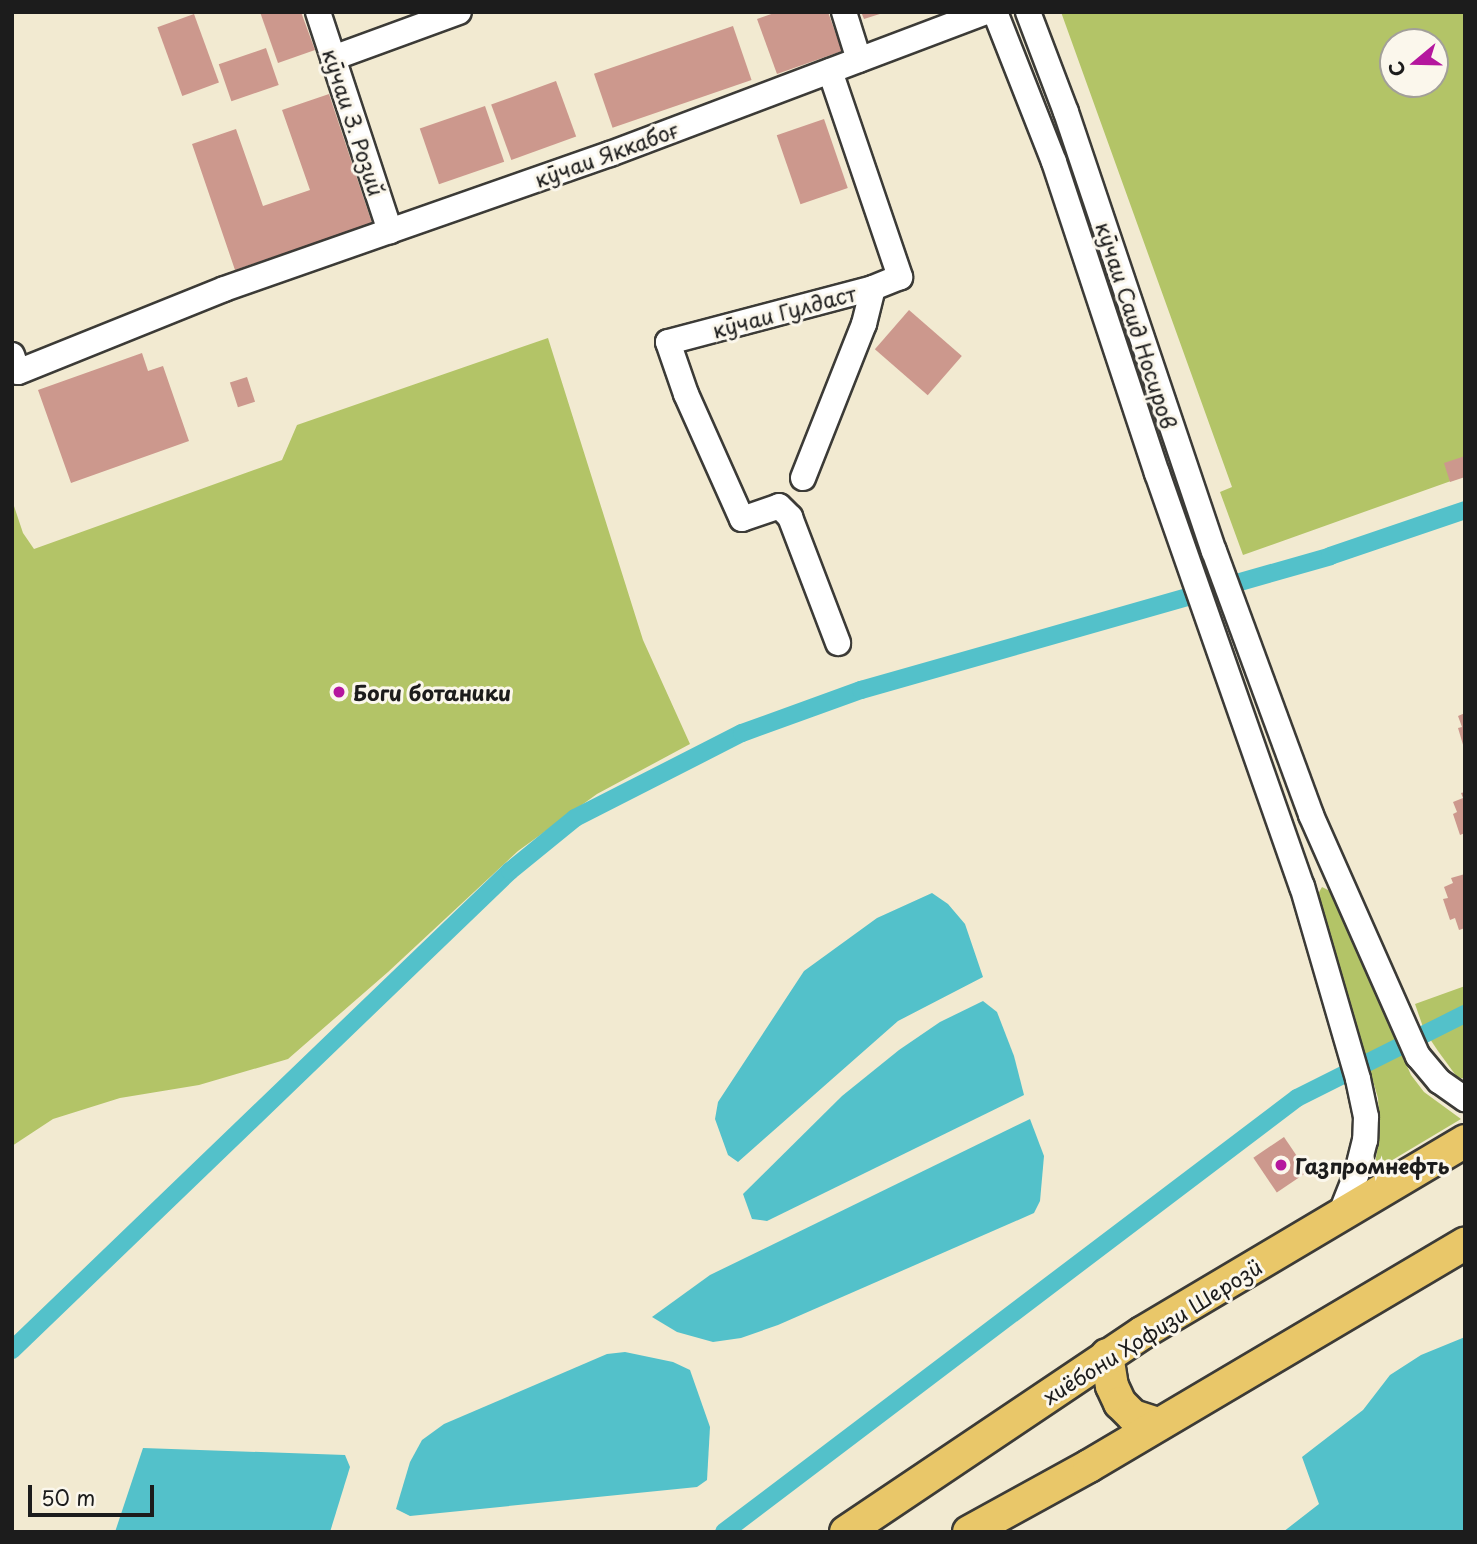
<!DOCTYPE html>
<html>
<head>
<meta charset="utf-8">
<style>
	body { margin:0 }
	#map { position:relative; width:1477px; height:1544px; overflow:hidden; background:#f2ead1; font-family:"Playpen Sans",sans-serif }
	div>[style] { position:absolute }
	.green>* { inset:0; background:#b3c467 }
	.water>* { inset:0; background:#53c1ca }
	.canal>* { height:18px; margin:-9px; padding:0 9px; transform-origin:9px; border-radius:9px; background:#53c1ca }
	.building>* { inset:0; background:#cc988d; transform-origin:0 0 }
	.roads { filter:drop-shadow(2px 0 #3c3b37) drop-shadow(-2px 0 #3c3b37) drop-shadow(0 2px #3c3b37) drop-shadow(0 -2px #3c3b37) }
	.minor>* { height:24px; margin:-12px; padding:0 12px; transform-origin:12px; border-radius:12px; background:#fff }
	.major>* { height:32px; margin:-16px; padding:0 16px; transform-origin:16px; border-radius:16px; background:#e9c769 }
	.dots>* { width:19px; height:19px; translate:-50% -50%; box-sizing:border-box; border:4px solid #fbf7ec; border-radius:50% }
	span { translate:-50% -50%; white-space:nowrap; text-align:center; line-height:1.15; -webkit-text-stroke:6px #fbf7ec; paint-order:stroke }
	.street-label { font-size:21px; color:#1c1c1c }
	.poi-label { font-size:21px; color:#1c1c1c; font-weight:700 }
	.left { translate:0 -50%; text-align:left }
	.frame { position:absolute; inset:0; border:14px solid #1c1c1c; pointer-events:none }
	.north { position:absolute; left:1379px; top:28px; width:70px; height:70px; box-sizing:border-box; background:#fbf7ec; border:2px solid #a29f99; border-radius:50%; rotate:251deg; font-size:19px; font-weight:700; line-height:28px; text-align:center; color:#1c1c1c }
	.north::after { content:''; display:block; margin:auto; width:24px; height:32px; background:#b5179e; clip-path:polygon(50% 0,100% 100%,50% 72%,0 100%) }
	.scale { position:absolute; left:28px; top:1485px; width:126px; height:32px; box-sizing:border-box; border:4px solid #1c1c1c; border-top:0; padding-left:9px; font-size:21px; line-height:24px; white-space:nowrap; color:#1c1c1c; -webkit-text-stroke:5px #fbf7ec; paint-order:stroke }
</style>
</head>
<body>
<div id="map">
	<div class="green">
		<div style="clip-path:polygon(evenodd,1061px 12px,1465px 12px,1465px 476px,1243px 555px,1220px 492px,1232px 487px,1061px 12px,1393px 42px,1435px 42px,1435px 84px,1393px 84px,1393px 42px)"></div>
		<div style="clip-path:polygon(548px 338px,643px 640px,690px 744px,597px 794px,518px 851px,388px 972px,288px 1059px,199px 1085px,120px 1098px,53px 1119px,12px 1146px,12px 500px,23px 533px,34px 549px,282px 460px,297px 425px)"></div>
		<div style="clip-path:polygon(1322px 887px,1330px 891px,1411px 1075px,1424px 1092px,1461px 1119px,1374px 1171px,1380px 1131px,1378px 1098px,1320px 903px,1318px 894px)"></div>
		<div style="clip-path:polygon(1465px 986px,1465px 1079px,1457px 1077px,1438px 1051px,1424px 1030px,1415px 1004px)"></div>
	</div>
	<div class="water">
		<div style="clip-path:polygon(932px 893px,948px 904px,965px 924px,983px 977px,898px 1021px,738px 1162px,728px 1155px,715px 1119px,718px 1102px,804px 971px,877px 918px)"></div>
		<div style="clip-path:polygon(983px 1001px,997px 1012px,1014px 1056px,1024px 1095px,767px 1221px,752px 1219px,743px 1194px,842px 1096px,899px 1050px,940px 1022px)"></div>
		<div style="clip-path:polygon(1030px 1119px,1044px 1156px,1040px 1201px,1034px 1213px,778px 1325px,741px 1338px,713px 1342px,677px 1332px,652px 1317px,710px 1275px)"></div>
		<div style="clip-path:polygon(1465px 1337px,1465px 1532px,1283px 1532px,1319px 1504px,1302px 1457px,1363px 1410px,1390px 1375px,1421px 1355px)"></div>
		<div style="clip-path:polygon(625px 1352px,673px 1362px,690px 1370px,710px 1427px,707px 1480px,697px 1487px,410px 1516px,396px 1509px,410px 1462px,422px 1440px,444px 1424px,607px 1354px)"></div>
		<div style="clip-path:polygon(143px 1448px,345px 1455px,350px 1467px,330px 1532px,115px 1532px)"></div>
	</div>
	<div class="canal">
		<div style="left:12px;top:1350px;width:691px;rotate:-43.89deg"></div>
		<div style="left:510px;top:871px;width:84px;rotate:-39.2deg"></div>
		<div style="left:575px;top:818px;width:187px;rotate:-27deg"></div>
		<div style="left:742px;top:733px;width:127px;rotate:-19.9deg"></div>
		<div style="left:861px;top:690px;width:488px;rotate:-15.9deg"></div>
		<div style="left:1330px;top:556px;width:143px;rotate:-18.8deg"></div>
		<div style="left:724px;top:1532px;width:719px;rotate:-37.14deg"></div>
		<div style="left:1297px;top:1098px;width:188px;rotate:-26.6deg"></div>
	</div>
	<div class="building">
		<div style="clip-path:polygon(260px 12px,301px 12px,315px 50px,278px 63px)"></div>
		<div style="clip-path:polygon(777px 12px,828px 12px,842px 51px,777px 74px,757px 19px)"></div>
		<div style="clip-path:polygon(861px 12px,883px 12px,883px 13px,864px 19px)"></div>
		<div style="left:194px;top:14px;width:73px;height:39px;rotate:70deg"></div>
		<div style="left:733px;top:26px;width:57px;height:147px;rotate:71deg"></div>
		<div style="left:266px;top:48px;width:39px;height:50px;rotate:71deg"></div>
		<div style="left:556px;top:81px;width:59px;height:69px;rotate:70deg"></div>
		<div style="clip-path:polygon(329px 94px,372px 223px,235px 270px,192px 144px,236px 129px,263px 206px,310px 190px,282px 110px)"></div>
		<div style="left:485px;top:106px;width:59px;height:69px;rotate:71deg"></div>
		<div style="left:824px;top:119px;width:73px;height:50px;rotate:71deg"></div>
		<div style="left:909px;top:310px;width:70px;height:52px;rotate:41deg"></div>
		<div style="clip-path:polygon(142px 353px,148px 371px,163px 366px,189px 441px,71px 483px,38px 390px)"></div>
		<div style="left:247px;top:377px;width:26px;height:18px;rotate:72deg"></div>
		<div style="clip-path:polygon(1465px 456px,1465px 477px,1450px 482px,1444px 463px)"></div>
		<div style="clip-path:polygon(1465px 713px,1465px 747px,1464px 748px,1458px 728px,1462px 727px,1458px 716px)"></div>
		<div style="clip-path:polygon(1465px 792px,1465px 833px,1460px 835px,1453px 814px,1457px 812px,1453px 802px,1463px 798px,1461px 793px)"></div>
		<div style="clip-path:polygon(1465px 874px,1465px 928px,1459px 930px,1455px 918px,1450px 920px,1443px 899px,1448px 898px,1444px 887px,1453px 883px,1451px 878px)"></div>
		<div style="left:1284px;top:1137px;width:42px;height:37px;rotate:56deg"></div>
	</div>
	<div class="roads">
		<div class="minor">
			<div style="left:318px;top:12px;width:231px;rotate:71.8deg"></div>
			<div style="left:844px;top:12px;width:50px;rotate:72.6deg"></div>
			<div style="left:995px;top:12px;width:161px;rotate:68.5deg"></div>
			<div style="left:1054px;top:162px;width:328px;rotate:71.7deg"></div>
			<div style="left:1157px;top:473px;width:438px;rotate:70.7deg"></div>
			<div style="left:1302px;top:886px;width:201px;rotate:73.8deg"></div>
			<div style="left:1358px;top:1079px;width:39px;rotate:78deg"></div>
			<div style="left:1366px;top:1117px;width:23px;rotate:92deg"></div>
			<div style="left:1365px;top:1140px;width:36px;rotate:104deg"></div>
			<div style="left:1356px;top:1175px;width:43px;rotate:111.8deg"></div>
			<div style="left:1028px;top:12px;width:107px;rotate:69.2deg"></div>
			<div style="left:1066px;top:112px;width:463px;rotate:71.4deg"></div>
			<div style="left:1214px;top:551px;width:281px;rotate:69.8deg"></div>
			<div style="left:1311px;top:815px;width:264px;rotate:66.1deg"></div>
			<div style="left:1418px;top:1056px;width:33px;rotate:50deg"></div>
			<div style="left:1439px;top:1081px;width:32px;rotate:35deg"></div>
			<div style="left:333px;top:58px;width:134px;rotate:-20.1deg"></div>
			<div style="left:830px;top:71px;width:218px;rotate:71.2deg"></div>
			<div style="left:900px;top:277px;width:29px;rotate:158deg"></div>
			<div style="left:873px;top:288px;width:212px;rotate:165.2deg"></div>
			<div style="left:668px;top:342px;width:55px;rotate:70.9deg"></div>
			<div style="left:686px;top:394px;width:137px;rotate:65.9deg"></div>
			<div style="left:742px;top:519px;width:39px;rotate:-19deg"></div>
			<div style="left:779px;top:506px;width:16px;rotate:45deg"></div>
			<div style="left:790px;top:517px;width:135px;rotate:69.1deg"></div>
			<div style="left:12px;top:355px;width:18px;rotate:71deg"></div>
			<div style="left:18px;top:372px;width:222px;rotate:-21.9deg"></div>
			<div style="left:224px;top:289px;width:409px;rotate:-19.3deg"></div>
			<div style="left:610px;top:154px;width:401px;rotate:-20.7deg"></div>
			<div style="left:803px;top:478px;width:166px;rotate:-68.4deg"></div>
			<div style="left:864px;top:324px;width:37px;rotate:-76deg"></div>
		</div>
		<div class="major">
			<div style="left:1107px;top:1355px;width:31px;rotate:81deg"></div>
			<div style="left:1112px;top:1386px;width:19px;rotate:65deg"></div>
			<div style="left:1120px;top:1403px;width:18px;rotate:45deg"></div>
			<div style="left:1133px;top:1416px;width:26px;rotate:18deg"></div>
			<div style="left:846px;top:1532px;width:357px;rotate:-33.9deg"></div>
			<div style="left:1142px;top:1333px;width:376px;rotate:-30.7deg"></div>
			<div style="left:969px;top:1532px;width:137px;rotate:-28.8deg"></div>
			<div style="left:1089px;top:1466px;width:437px;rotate:-30.6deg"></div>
		</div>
	</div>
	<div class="dots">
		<div style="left:339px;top:692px;background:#b5179e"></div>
		<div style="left:1281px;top:1165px;background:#b5179e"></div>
	</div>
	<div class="street-label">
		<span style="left:354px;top:122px;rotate:72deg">кӯчаи З. Розий</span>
		<span style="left:606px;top:154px;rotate:-20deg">кӯчаи Яккабоғ</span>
		<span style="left:784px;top:311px;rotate:-15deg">кӯчаи Гулдаст</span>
		<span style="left:1137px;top:325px;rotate:72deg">кӯчаи Саид Носиров</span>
		<span style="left:1152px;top:1331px;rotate:-32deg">хиёбони Ҳофизи Шерозӣ</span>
	</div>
	<div class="poi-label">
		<span class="left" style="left:353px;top:692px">Боги ботаники</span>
		<span class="left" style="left:1295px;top:1165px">Газпромнефть</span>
	</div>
	<div class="frame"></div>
	<div class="north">С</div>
	<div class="scale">50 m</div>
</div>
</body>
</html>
